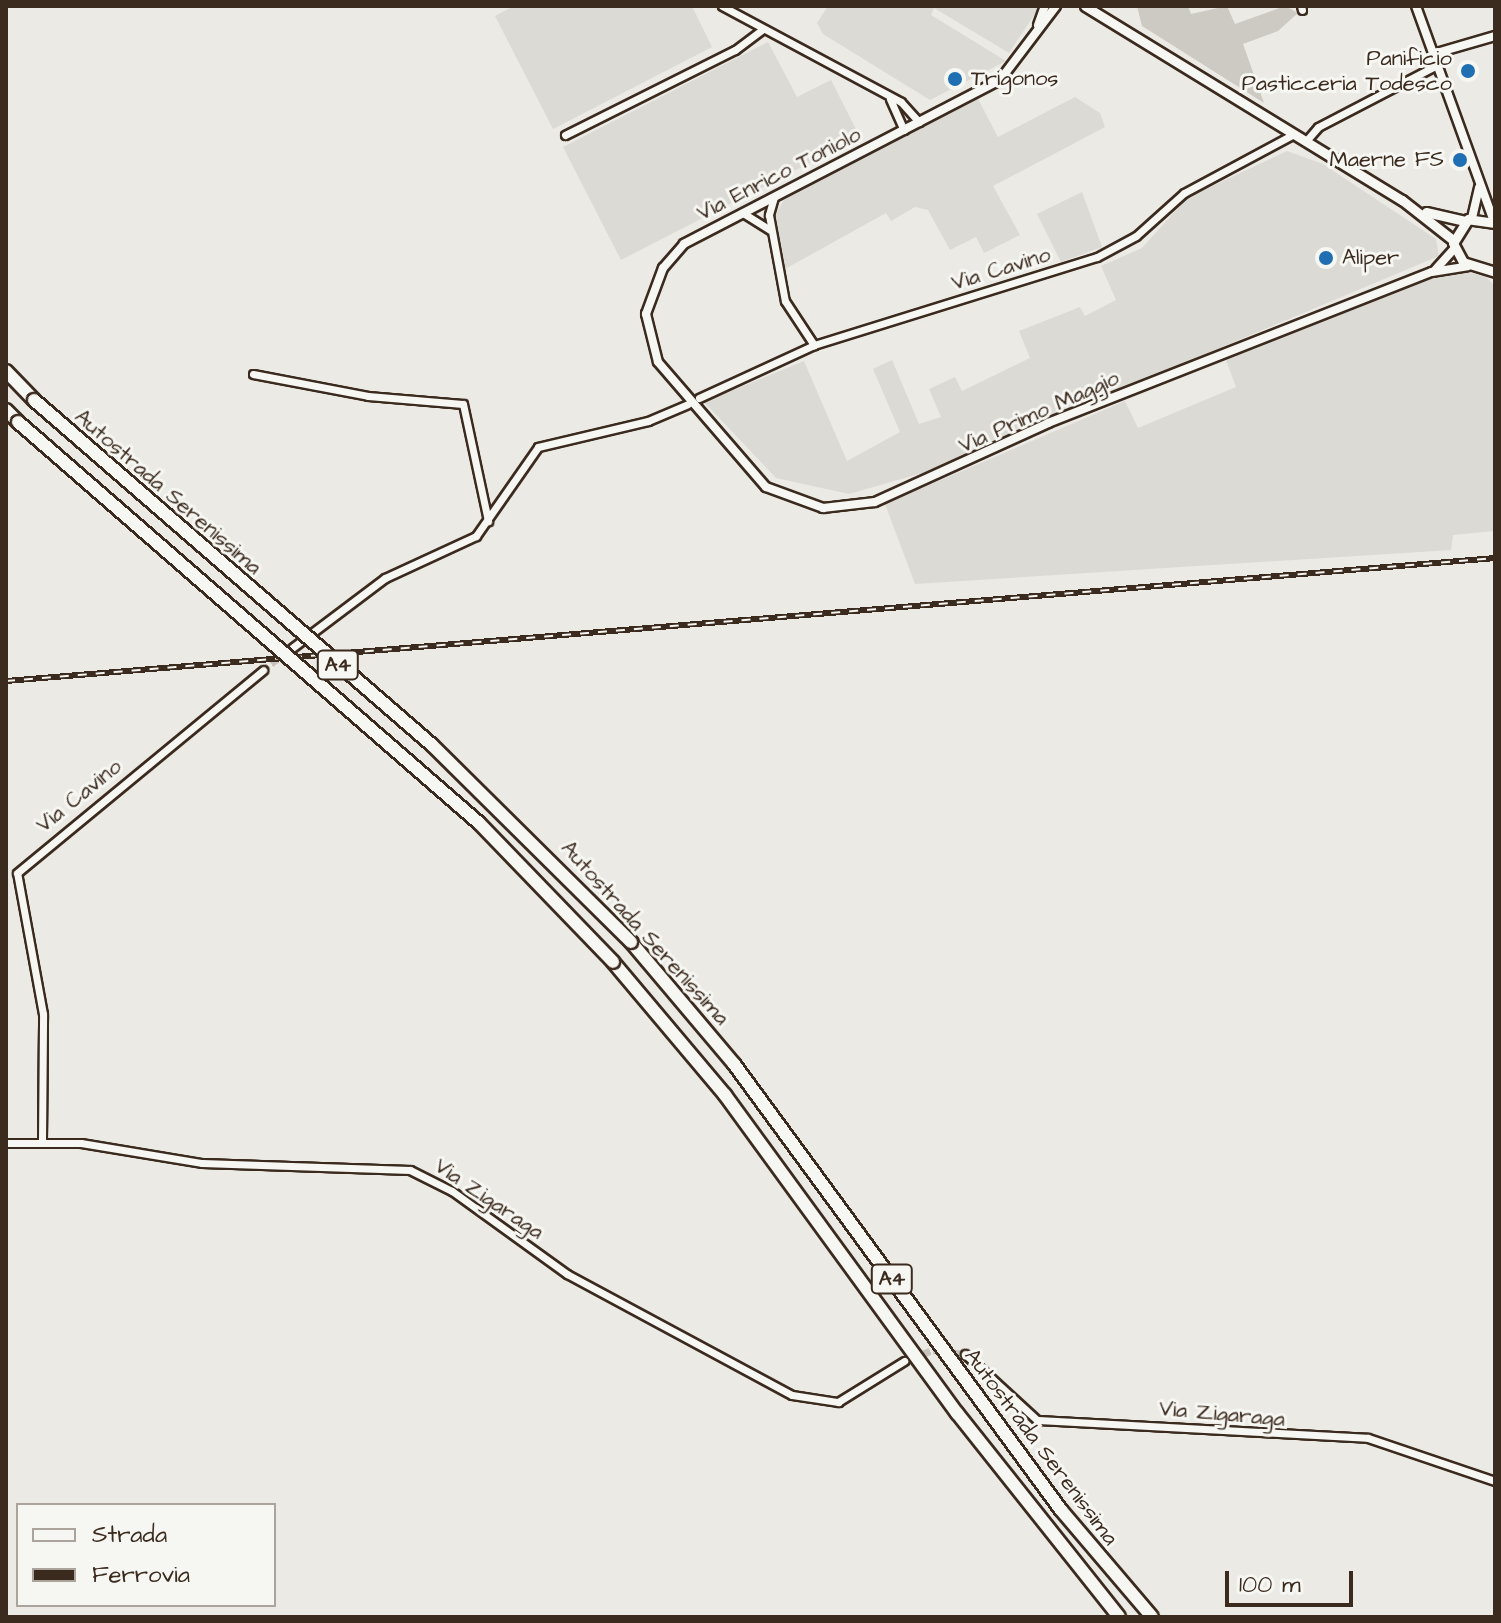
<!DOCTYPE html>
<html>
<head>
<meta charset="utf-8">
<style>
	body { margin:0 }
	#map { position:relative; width:1501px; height:1623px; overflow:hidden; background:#ebeae5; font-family:"Architects Daughter",sans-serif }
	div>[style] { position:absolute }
	.built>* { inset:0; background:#dcdad4 }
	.green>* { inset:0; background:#cdcac4 }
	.minor-tunnel>* { height:7px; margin-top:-3.5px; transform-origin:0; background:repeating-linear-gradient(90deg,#c8c4bd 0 7px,transparent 0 10.5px) }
	.roads { filter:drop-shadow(2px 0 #3b2a1e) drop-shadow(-2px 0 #3b2a1e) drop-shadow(0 2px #3b2a1e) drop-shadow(0 -2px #3b2a1e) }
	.minor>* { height:7px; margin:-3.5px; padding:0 3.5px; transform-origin:3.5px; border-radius:3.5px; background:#f6f6f2 }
	.tertiary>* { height:8px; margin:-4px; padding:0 4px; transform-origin:4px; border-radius:4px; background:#f6f6f2 }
	.secondary>* { height:9px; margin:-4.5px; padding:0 4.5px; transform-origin:4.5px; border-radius:4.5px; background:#f6f6f2 }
	.motorway>* { height:12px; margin:-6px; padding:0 6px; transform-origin:6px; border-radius:6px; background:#f6f6f2 }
	.rail>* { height:6px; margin-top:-3px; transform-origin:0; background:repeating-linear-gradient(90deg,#f6f6f2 0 9px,#3b2a1e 0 18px); box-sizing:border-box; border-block:2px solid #3b2a1e }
	.bridges { filter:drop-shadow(2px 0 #3b2a1e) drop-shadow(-2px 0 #3b2a1e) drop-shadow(0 2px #3b2a1e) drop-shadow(0 -2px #3b2a1e) }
	.motorway-bridge>* { height:12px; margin:-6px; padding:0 6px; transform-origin:6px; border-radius:6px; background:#f6f6f2 }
	.dots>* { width:22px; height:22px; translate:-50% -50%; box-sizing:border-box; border:4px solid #f6f6f2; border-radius:50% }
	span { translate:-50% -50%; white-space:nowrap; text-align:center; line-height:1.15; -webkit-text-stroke:6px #f6f6f2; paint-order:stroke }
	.shield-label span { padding:2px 6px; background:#f6f6f2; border:2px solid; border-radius:6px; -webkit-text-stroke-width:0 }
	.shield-label { font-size:20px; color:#3b2a1e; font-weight:700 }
	.poi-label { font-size:22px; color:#3b2a1e }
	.right { translate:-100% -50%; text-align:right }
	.left { translate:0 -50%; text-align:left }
	.street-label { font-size:22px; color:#3b2a1e }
	.frame { position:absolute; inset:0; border:8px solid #3b2a1e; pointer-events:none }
	.legend { position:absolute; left:16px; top:1503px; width:260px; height:104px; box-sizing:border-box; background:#f6f6f2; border:2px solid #aba49d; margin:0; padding:10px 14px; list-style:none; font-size:24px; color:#3b2a1e }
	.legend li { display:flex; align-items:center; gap:16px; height:40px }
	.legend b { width:40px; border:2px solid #aba49d }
	.scale { position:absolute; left:1225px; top:1571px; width:128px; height:36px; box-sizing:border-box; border:4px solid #3b2a1e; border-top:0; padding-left:10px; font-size:24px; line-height:28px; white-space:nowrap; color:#3b2a1e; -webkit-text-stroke:6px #f6f6f2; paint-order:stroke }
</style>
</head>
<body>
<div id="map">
	<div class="built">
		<div style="clip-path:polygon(514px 6px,692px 6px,712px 47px,553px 129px,495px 16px)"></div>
		<div style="clip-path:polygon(828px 6px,1040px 6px,1009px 53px,934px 8px,931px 15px,1006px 61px,930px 100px,823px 34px,817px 23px)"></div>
		<div style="clip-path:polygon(768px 42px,797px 97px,831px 80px,860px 137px,621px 260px,563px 147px)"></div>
		<div style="clip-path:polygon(1075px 97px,1100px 113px,1105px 127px,993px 186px,1020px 235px,984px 253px,976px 237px,950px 250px,928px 210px,915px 207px,891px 221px,886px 213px,785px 269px,775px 215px,785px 198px,978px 99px,998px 137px)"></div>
		<div style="clip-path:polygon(1287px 151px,1323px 164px,1436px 239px,1439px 256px,922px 473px,849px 494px,776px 478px,704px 402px,804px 361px,847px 461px,900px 432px,873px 369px,892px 360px,919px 424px,941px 417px,929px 389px,955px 377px,962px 391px,1030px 358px,1019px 331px,1080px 307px,1085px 316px,1116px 300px,1101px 266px,1142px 248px,1187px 198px)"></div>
		<div style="clip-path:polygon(1082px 192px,1102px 247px,1061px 262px,1037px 214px)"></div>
		<div style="clip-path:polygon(1453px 270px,1485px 276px,1495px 286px,1495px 531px,1453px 535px,1451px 550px,915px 584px,885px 504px,1125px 401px,1138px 428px,1236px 387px,1226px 360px)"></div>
	</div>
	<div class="green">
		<div style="clip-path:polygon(1137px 6px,1188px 6px,1191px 14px,1227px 6px,1235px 24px,1285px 6px,1298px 13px,1278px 31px,1243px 44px,1264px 103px,1142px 26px)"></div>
	</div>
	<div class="minor-tunnel">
		<div style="left:263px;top:670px;width:29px;rotate:-38deg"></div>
		<div style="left:904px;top:1361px;width:31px;rotate:-21deg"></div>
		<div style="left:933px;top:1350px;width:32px;rotate:7deg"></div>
	</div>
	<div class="roads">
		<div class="minor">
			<div style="left:722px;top:6px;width:203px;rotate:28.2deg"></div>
			<div style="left:901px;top:102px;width:27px;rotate:48deg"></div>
			<div style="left:1301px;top:6px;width:4px;rotate:76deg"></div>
			<div style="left:890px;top:99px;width:34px;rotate:66deg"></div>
			<div style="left:565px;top:135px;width:190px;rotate:-26.6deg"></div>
			<div style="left:735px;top:50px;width:35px;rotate:-37deg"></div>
			<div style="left:1306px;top:141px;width:18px;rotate:-49deg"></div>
			<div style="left:1318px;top:127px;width:134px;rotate:-27.5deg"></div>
			<div style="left:774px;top:197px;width:19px;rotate:106deg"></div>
			<div style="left:769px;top:215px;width:87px;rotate:79.5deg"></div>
			<div style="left:785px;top:301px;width:53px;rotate:56.6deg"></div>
			<div style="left:743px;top:213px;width:32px;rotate:32deg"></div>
			<div style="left:253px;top:374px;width:117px;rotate:10.8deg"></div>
			<div style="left:368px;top:396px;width:95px;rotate:4.8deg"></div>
			<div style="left:463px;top:404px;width:120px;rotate:77.9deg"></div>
			<div style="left:699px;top:398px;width:127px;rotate:-24.7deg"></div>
			<div style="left:814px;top:345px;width:296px;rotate:-17.3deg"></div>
			<div style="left:1097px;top:257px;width:44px;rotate:-28.3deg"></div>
			<div style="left:1136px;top:236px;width:64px;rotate:-41.9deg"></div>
			<div style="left:1184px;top:193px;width:125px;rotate:-28.2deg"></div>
			<div style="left:292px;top:648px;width:116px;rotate:-37deg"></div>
			<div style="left:385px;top:578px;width:100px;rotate:-24.8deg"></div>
			<div style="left:476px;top:536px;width:108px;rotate:-55.1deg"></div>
			<div style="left:538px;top:447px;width:113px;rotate:-13.3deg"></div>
			<div style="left:648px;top:421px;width:43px;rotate:-23deg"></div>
			<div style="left:42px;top:1139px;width:125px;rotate:-89.5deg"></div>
			<div style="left:43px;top:1014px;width:143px;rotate:-100.4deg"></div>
			<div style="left:17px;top:873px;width:319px;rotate:-39.5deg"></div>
			<div style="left:6px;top:1143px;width:75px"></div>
			<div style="left:81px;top:1143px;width:123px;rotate:9.4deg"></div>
			<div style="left:202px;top:1163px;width:208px;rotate:1.9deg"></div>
			<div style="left:410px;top:1170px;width:47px;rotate:26.6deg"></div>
			<div style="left:452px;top:1191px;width:142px;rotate:35.8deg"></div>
			<div style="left:567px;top:1274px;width:255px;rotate:28.3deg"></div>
			<div style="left:792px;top:1395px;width:47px;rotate:8.7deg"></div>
			<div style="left:838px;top:1402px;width:78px;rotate:-31.8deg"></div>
			<div style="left:965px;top:1354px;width:98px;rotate:42.5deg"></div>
			<div style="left:1037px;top:1420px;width:331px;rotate:3.1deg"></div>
			<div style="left:1368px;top:1438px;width:134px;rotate:18.7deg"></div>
		</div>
		<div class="tertiary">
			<div style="left:1056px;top:6px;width:93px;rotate:127.1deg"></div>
			<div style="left:1000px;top:80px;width:356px;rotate:152.6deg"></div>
			<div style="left:684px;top:244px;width:32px;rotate:131deg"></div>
			<div style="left:663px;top:268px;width:49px;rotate:110.3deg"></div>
			<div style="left:646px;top:314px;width:49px;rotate:76deg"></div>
			<div style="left:658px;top:362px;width:165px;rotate:49.2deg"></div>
			<div style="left:766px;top:487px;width:61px;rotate:20.2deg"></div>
			<div style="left:823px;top:508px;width:52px;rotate:-6.6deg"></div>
			<div style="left:875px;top:502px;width:190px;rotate:-24.5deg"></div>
			<div style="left:1048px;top:423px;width:413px;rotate:-21.5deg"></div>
			<div style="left:1432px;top:272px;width:36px;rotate:-9deg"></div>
			<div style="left:1416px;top:6px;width:230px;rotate:70.1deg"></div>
			<div style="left:1038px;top:25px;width:20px;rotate:-70deg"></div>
			<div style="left:1433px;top:54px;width:65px;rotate:-16.2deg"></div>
			<div style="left:1472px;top:218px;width:31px;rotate:-77deg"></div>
			<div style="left:1436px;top:269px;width:27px;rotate:-48deg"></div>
		</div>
		<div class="secondary">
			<div style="left:1085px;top:6px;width:372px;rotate:31.5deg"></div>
			<div style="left:1402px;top:200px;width:65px;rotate:38.1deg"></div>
			<div style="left:1426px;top:212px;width:40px;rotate:13deg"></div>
			<div style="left:1495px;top:223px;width:27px;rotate:-172deg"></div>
			<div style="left:1468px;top:219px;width:28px;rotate:122deg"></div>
			<div style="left:1453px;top:243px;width:21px;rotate:62deg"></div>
			<div style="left:1463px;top:262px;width:34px;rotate:17deg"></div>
		</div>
		<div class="motorway">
			<div style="left:6px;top:371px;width:40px;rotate:46deg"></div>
			<div style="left:6px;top:410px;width:17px;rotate:45deg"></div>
			<div style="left:631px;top:942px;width:160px;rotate:49.8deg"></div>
			<div style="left:734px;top:1064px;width:553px;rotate:53.75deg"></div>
			<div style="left:1061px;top:1510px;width:140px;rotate:49.6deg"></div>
			<div style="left:613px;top:962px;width:174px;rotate:49.9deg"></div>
			<div style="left:725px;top:1095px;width:394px;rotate:53.9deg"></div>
			<div style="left:957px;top:1413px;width:260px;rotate:51.5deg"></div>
		</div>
	</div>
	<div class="rail">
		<div style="left:6px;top:681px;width:1494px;rotate:-4.72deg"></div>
	</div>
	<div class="bridges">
		<div class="motorway-bridge">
			<div style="left:34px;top:400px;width:527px;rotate:40.92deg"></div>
			<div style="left:432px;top:745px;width:280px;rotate:44.7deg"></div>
			<div style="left:18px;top:422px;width:611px;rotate:41.02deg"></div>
			<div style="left:479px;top:823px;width:193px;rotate:46deg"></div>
		</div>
	</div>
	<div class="dots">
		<div style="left:1468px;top:71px;background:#1f6fb2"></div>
		<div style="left:955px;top:79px;background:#1f6fb2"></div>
		<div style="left:1460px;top:160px;background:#1f6fb2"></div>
		<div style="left:1326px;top:258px;background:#1f6fb2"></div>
	</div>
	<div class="shield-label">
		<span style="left:338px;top:665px">A4</span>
		<span style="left:892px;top:1279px">A4</span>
	</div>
	<div class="poi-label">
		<span class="right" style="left:1452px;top:71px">Panificio<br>Pasticceria Todesco</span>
		<span class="left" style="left:971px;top:79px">Trigonos</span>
		<span class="right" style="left:1444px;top:160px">Maerne FS</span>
		<span class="left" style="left:1342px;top:258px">Aliper</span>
	</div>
	<div class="street-label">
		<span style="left:779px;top:174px;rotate:-27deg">Via Enrico Toniolo</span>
		<span style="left:1001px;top:269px;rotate:-17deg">Via Cavino</span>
		<span style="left:1039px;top:412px;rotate:-24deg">Via Primo Maggio</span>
		<span style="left:168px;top:492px;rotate:41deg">Autostrada Serenissima</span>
		<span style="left:79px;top:796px;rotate:-39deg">Via Cavino</span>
		<span style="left:645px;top:933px;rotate:48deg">Autostrada Serenissima</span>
		<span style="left:489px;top:1199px;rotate:34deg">Via Zigaraga</span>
		<span style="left:1222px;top:1414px;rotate:5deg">Via Zigaraga</span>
		<span style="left:1041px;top:1447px;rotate:53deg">Autostrada Serenissima</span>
	</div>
	<div class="frame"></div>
	<ul class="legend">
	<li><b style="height:10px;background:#f6f6f2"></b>Strada</li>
	<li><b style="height:10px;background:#3b2a1e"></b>Ferrovia</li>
	</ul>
	<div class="scale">100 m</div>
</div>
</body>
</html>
